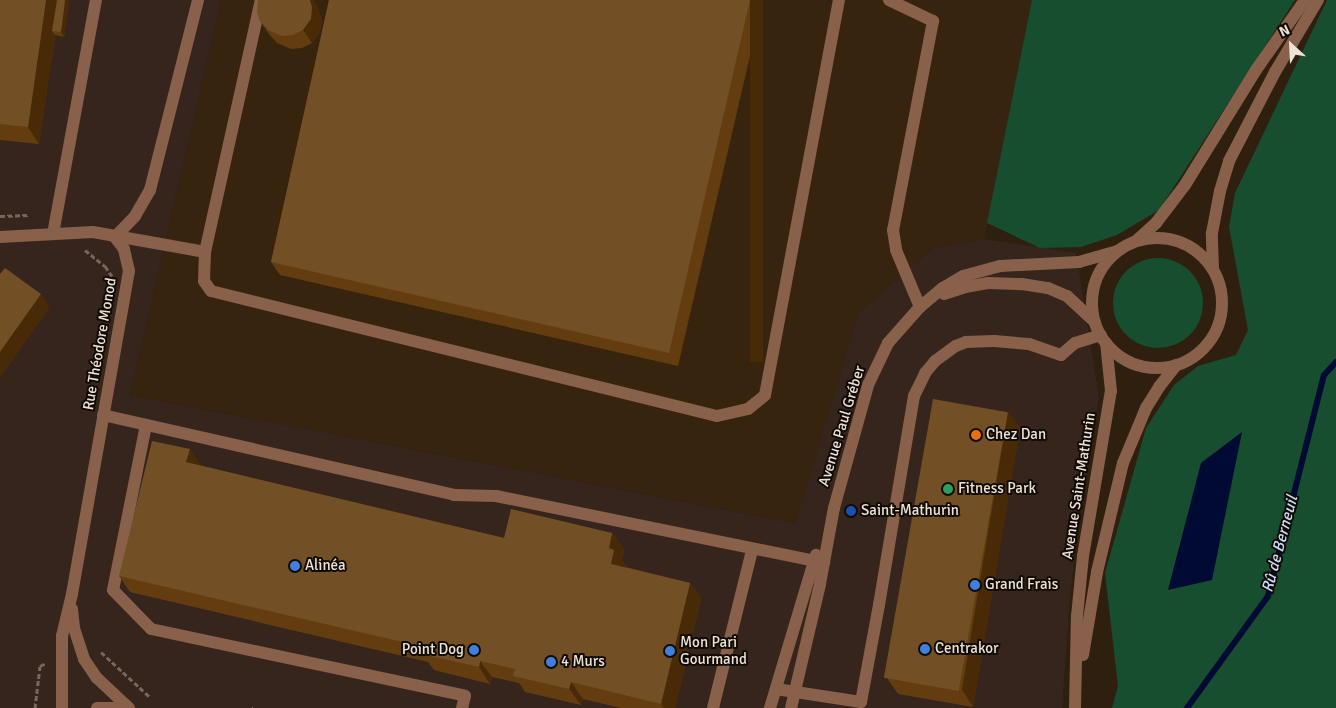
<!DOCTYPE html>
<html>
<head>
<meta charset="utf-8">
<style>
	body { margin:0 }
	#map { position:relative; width:1336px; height:708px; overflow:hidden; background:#2e1f0f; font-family:Signika,sans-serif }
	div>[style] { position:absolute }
	.commercial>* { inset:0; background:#36251d }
	.built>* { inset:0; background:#37240e }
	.green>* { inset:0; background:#174e2f }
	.round { border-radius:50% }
	.water>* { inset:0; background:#000a32 }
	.stream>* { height:6px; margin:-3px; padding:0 3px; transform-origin:3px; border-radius:3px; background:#000a32 }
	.path>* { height:3px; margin-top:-1.5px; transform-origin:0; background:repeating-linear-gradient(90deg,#75685a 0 5px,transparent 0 7.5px) }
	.minor>* { height:12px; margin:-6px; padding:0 6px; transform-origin:6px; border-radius:6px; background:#896049 }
	.minor>.ring { margin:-6px; padding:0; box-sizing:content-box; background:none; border:12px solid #896049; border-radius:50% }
	.wall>* { inset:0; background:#633d0f }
	.shaded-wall>* { inset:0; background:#482a06; transform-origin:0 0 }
	.building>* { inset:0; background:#724f25; transform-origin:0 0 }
	.dots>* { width:14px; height:14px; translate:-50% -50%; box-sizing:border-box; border:2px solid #110b05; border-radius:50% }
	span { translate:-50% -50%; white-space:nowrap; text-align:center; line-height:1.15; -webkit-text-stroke:4px #110b05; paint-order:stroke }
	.street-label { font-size:15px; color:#ece2d8 }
	.poi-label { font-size:15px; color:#ece2d8 }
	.left { translate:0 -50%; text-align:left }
	.right { translate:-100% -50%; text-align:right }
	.water-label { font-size:16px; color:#ccdcfa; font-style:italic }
	.north { position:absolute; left:1266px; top:20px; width:50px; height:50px; -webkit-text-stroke:4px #110b05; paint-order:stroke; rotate:335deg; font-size:14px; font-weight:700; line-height:20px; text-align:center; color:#ece2d8 }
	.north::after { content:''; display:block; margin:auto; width:18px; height:22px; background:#ece2d8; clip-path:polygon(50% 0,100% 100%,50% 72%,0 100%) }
</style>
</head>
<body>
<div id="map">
	<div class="commercial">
		<div style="clip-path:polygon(0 0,221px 0,130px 395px,795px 523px,859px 312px,933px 248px,984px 239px,1076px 253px,1099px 396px,1082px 497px,1070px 595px,1062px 708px,0 708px)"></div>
	</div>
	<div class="built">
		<div style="clip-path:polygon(221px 0,1032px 0,984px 239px,933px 248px,859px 312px,796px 523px,130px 395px)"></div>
	</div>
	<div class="green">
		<div style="clip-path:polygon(1032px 0,1295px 0,1159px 210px,1117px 235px,1081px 247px,1040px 248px,987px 223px)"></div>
		<div style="clip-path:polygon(1327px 0,1336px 0,1336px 708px,1112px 708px,1118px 686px,1105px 573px,1146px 428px,1174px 385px,1198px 366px,1236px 355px,1248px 330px,1229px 227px,1235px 193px)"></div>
		<div class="round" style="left:1113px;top:258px;width:90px;height:90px"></div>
	</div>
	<div class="water">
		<div style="clip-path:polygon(1242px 432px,1212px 580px,1168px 590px,1201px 463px)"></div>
	</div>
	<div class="stream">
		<div style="left:1187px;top:708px;width:138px;rotate:-54.1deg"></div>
		<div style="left:1268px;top:596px;width:228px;rotate:-75.8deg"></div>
		<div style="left:1324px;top:375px;width:18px;rotate:-47deg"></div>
	</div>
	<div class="path">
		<div style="left:0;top:216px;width:29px;rotate:-2deg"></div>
		<div style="left:85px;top:250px;width:26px;rotate:39deg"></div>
		<div style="left:105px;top:266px;width:12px;rotate:55deg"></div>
		<div style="left:101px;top:652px;width:67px;rotate:42.6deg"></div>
		<div style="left:35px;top:708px;width:42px;rotate:-83.2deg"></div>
		<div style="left:40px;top:666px;width:7px;rotate:-27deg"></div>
		<div style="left:252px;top:708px;width:1px"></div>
	</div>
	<div class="minor">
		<div style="left:889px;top:0;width:49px;rotate:25.5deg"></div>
		<div style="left:933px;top:21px;width:213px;rotate:100.8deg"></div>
		<div style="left:893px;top:230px;width:20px;rotate:81deg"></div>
		<div style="left:896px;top:250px;width:62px;rotate:67.2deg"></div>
		<div style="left:53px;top:234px;width:238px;rotate:-79.6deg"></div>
		<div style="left:0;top:237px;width:93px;rotate:-3.1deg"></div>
		<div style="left:93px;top:232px;width:114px;rotate:10.1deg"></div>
		<div style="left:205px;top:252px;width:258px;rotate:-77.5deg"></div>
		<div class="ring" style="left:1092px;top:238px;width:118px;height:118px"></div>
		<div style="left:1136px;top:241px;width:27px;rotate:-42deg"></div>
		<div style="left:1156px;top:223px;width:48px;rotate:-52.7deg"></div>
		<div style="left:1185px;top:185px;width:135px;rotate:-58.3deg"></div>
		<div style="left:1256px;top:70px;width:85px;rotate:-55deg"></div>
		<div style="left:205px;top:252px;width:29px;rotate:92deg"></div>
		<div style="left:204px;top:281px;width:12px;rotate:55deg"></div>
		<div style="left:211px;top:291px;width:521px;rotate:13.88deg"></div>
		<div style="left:717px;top:416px;width:32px;rotate:-13deg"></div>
		<div style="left:748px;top:409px;width:22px;rotate:-39deg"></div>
		<div style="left:765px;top:395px;width:402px;rotate:-79.4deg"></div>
		<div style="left:1213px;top:269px;width:36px;rotate:-92deg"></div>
		<div style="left:1212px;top:233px;width:43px;rotate:-79.2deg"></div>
		<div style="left:1220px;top:191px;width:31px;rotate:-73deg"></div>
		<div style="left:1229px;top:161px;width:100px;rotate:-62.7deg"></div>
		<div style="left:1275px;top:72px;width:84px;rotate:-59.2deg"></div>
		<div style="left:944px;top:294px;width:22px;rotate:-18deg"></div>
		<div style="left:965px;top:287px;width:23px;rotate:-10deg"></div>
		<div style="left:988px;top:283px;width:34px;rotate:2deg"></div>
		<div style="left:1022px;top:284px;width:26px;rotate:9deg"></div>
		<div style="left:1048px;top:288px;width:21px;rotate:23deg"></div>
		<div style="left:1067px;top:296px;width:38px;rotate:43deg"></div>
		<div style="left:103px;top:415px;width:360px;rotate:12.8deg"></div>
		<div style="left:454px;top:495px;width:42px;rotate:1.4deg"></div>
		<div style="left:496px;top:496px;width:335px;rotate:11.5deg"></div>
		<div style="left:146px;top:425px;width:168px;rotate:101.3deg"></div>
		<div style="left:113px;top:590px;width:54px;rotate:45.7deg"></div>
		<div style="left:151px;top:629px;width:321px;rotate:12deg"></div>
		<div style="left:465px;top:696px;width:12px;rotate:104deg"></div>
		<div style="left:72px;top:609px;width:19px;rotate:84deg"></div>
		<div style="left:74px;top:628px;width:33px;rotate:72deg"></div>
		<div style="left:84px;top:659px;width:23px;rotate:56deg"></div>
		<div style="left:97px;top:678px;width:44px;rotate:43.2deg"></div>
		<div style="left:1083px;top:655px;width:84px;rotate:-80.4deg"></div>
		<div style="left:1097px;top:572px;width:112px;rotate:-76.6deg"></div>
		<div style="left:1123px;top:463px;width:60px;rotate:-67.3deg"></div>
		<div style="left:1146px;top:408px;width:25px;rotate:-58deg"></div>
		<div style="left:1159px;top:387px;width:28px;rotate:-52deg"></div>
		<div style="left:776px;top:689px;width:86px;rotate:8.7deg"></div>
		<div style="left:861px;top:702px;width:99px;rotate:-79.5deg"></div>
		<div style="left:879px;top:605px;width:212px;rotate:-80.5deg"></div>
		<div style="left:914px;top:396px;width:25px;rotate:-64deg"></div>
		<div style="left:925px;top:373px;width:16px;rotate:-50deg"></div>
		<div style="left:935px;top:361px;width:26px;rotate:-36deg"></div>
		<div style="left:956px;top:346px;width:11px;rotate:-22deg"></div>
		<div style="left:966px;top:342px;width:28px;rotate:-2deg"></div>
		<div style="left:994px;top:341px;width:35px;rotate:5deg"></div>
		<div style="left:1029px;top:344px;width:34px;rotate:19deg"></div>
		<div style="left:1061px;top:355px;width:18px;rotate:-41deg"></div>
		<div style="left:1075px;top:343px;width:27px;rotate:-17deg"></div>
		<div style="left:62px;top:708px;width:72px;rotate:-90deg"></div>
		<div style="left:62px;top:636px;width:43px;rotate:-76.6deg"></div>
		<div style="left:72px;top:594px;width:328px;rotate:-80deg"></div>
		<div style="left:129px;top:271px;width:23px;rotate:-103deg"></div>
		<div style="left:124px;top:249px;width:15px;rotate:-127deg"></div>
		<div style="left:115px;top:237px;width:29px;rotate:-46deg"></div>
		<div style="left:135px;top:216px;width:30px;rotate:-60deg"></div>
		<div style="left:150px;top:190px;width:196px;rotate:-75.8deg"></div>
		<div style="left:97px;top:708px;width:24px"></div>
		<div style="left:713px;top:708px;width:163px;rotate:-76.1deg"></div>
		<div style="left:770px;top:708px;width:160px;rotate:-73.3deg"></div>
		<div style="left:791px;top:708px;width:127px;rotate:-76.8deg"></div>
		<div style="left:820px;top:584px;width:77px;rotate:-79.6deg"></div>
		<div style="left:834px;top:508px;width:128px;rotate:-74.5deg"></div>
		<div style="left:868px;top:385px;width:47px;rotate:-64.5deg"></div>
		<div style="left:888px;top:343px;width:48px;rotate:-48.4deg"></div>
		<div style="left:920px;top:307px;width:30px;rotate:-40deg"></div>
		<div style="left:943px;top:288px;width:23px;rotate:-31deg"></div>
		<div style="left:963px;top:276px;width:38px;rotate:-15deg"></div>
		<div style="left:1000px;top:266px;width:79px;rotate:-2.9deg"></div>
		<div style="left:1079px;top:262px;width:40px;rotate:-16deg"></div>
		<div style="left:1075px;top:708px;width:92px;rotate:-88.8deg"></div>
		<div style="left:1077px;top:616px;width:60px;rotate:-84.3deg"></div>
		<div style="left:1083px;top:556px;width:167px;rotate:-80.4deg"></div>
		<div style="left:1111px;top:391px;width:48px;rotate:-95.9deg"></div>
	</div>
	<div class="wall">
		<div style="clip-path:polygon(0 0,69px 0,64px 37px,55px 35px,39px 144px,0 140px)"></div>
		<div style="clip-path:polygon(258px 0,313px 0,316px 4px,322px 20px,320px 32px,312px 43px,302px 48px,291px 49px,277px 43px,269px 34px,260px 21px)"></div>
		<div style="clip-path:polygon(329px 0,763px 0,678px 366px,280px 275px,271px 262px)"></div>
		<div style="clip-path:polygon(1008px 412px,1020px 428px,973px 707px,898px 694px,887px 678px)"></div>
		<div style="clip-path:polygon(202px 466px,504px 538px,612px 533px,624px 550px,622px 560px,626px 566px,626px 567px,690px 583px,701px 599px,675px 708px,621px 708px,583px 699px,581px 705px,525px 692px,519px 683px,492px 677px,490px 684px,434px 670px,428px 662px,130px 592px,119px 576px)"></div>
	</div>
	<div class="shaded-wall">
		<div style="clip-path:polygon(46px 0,60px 0,52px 31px,55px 35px,39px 144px,28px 127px)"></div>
		<div style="clip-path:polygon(65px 0,69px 0,64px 37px,61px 32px)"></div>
		<div style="clip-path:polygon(310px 0,313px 0,316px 4px,322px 20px,320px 32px,312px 43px,303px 30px)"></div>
		<div style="left:750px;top:0;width:13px;height:362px"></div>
		<div style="clip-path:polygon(41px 294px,50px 307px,0 378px,0 352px)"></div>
		<div style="clip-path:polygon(1008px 412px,1020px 428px,973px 707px,962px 690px)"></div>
		<div style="clip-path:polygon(190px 449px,202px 466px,186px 462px)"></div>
		<div style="clip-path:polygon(612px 533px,624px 550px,622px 560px,626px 566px,623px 580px,611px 564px,609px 548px)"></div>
		<div style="clip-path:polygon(690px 583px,701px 599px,675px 708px,664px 708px,661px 704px)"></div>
		<div style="clip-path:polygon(480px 661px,492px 677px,490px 684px,479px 667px)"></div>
		<div style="clip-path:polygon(571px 682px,583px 699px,581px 705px,569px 689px)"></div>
	</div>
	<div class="building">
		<div style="clip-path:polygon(0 0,46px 0,28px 127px,0 124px)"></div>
		<div style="clip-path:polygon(57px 0,65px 0,61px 32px,52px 31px)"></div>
		<div style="clip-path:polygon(258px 0,310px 0,312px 7px,311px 19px,303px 30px,293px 35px,282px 36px,268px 30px,260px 21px,257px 12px)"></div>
		<div style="clip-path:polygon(329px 0,750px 0,669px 353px,271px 262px)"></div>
		<div style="clip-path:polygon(5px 268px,41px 294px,0 352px,0 274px)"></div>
		<div style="left:933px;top:399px;width:76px;height:283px;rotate:10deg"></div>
		<div style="clip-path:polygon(152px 441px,190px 449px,186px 462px,504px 538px,511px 509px,612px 533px,609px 548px,614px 550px,611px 564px,690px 583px,661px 704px,571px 682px,569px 689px,513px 676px,515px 669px,480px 661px,479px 667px,422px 654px,424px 647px,119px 576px)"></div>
	</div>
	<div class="dots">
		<div style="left:976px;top:435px;background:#e8710a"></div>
		<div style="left:948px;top:489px;background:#2e9e5b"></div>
		<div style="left:851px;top:511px;background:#1a4fb4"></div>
		<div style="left:295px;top:566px;background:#3f7fe0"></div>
		<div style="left:975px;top:585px;background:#3f7fe0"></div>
		<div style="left:925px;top:649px;background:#3f7fe0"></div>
		<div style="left:474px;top:650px;background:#3f7fe0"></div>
		<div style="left:670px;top:651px;background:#3f7fe0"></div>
		<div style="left:551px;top:662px;background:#3f7fe0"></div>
	</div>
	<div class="street-label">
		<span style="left:100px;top:344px;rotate:-80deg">Rue Théodore Monod</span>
		<span style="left:842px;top:426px;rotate:-73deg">Avenue Paul Gréber</span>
		<span style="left:1079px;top:486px;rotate:-81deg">Avenue Saint-Mathurin</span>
	</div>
	<div class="poi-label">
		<span class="left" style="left:986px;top:435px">Chez Dan</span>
		<span class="left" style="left:958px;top:489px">Fitness Park</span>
		<span class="left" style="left:861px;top:511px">Saint-Mathurin</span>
		<span class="left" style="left:305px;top:566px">Alinéa</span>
		<span class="left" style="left:985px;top:585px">Grand Frais</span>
		<span class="left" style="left:680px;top:651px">Mon Pari<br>Gourmand</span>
		<span class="left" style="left:935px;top:649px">Centrakor</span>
		<span class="right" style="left:464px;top:650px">Point Dog</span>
		<span class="left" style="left:561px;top:662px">4 Murs</span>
	</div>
	<div class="water-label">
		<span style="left:1280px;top:544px;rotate:-75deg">Rû de Berneuil</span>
	</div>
	<div class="north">N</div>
</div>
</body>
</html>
